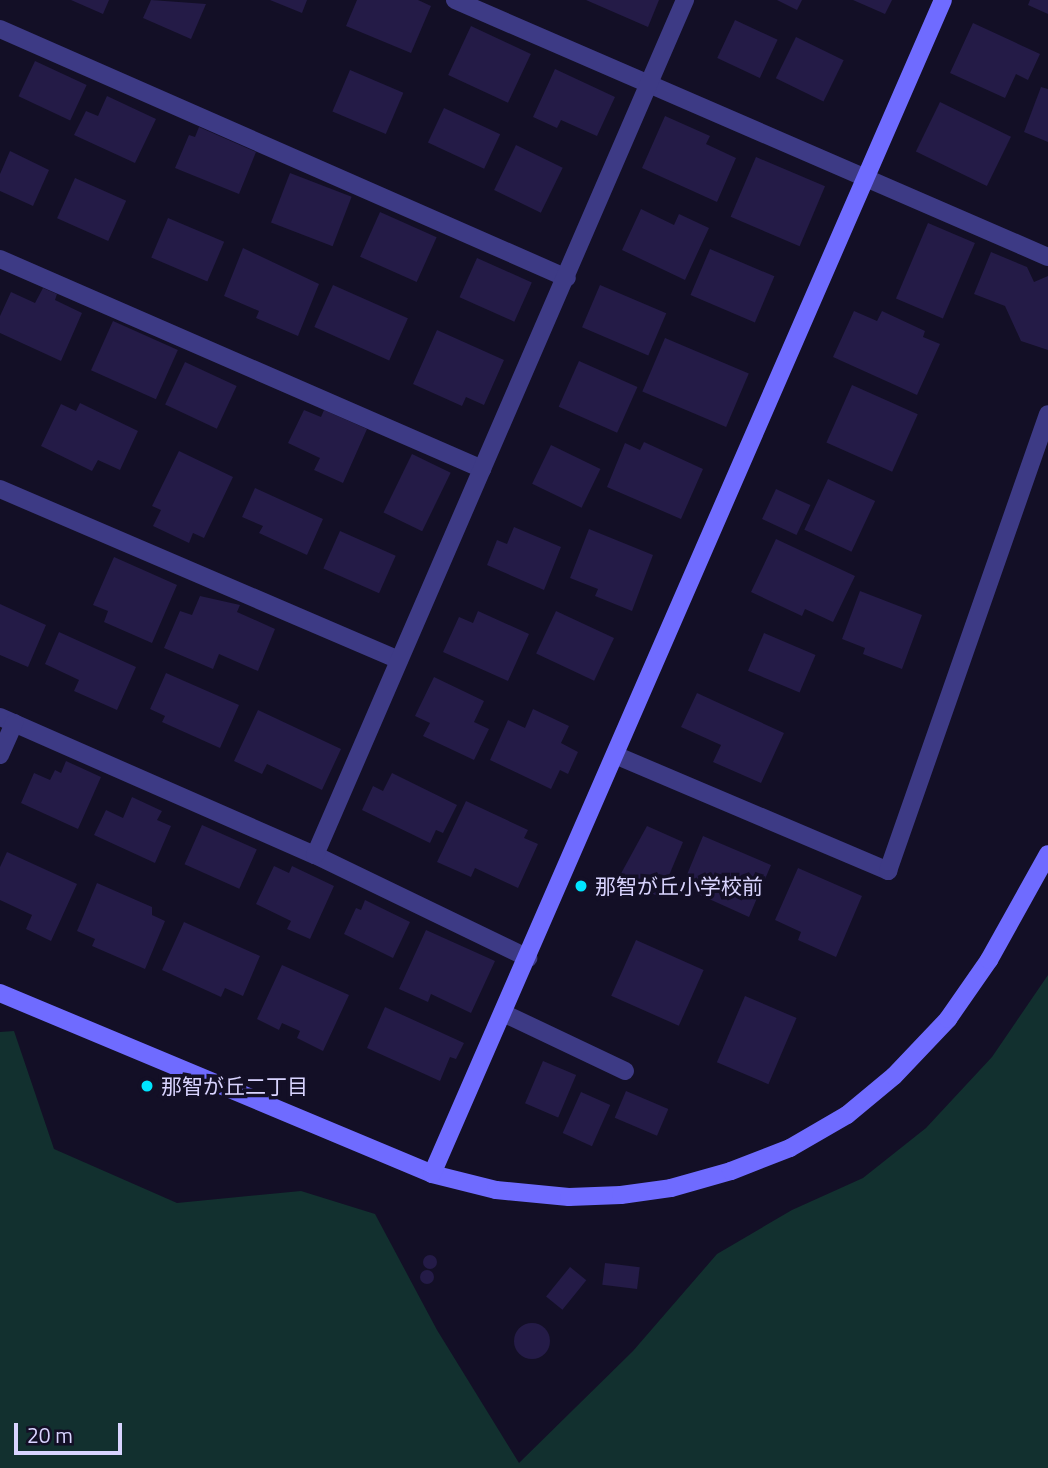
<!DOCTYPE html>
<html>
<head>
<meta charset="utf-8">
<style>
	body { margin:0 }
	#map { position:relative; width:1048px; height:1468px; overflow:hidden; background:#130f26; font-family:"Titillium Web","Noto Sans JP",sans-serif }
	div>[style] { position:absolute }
	.green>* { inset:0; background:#12302f }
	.building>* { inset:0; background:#241b47; transform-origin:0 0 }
	.round { border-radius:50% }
	.lane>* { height:18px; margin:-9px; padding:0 9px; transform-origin:9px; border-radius:9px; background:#3d3a85 }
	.street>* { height:18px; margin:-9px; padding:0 9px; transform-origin:9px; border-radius:9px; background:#3d3a85 }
	.secondary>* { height:18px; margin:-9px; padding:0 9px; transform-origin:9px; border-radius:9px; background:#6f6bff }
	.dots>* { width:19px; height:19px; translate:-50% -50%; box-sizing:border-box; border:4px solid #130f26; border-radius:50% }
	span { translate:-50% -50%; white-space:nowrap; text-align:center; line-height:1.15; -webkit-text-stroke:7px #130f26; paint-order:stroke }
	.poi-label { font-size:21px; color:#d9d4ff }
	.left { translate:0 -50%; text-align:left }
	.scale { position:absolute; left:14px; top:1423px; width:108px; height:32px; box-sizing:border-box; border:4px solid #d9d4ff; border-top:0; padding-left:9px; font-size:21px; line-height:24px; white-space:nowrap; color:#d9d4ff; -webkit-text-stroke:5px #130f26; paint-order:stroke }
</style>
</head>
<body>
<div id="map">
	<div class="green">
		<div style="clip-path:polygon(1048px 975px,1048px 1468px,0 1468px,0 1032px,14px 1031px,54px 1149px,177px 1203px,301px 1191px,375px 1214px,437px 1330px,519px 1463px,633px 1351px,717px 1254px,792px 1210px,863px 1178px,926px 1128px,992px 1057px)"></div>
	</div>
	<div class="building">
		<div style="clip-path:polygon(71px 0,109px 0,103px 14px)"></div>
		<div style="clip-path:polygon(151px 0,206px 4px,191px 39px,143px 18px)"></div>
		<div style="clip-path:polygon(270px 0,307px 0,302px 13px)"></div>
		<div style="clip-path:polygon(357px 0,418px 0,431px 6px,411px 53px,346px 26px)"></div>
		<div style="clip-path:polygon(586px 0,659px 0,648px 27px)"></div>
		<div style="clip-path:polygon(777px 0,802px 0,797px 10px)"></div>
		<div style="clip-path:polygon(853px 0,892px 0,885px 14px)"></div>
		<div style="clip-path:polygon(1030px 0,1048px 0,1048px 14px,1028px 5px)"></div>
		<div style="left:735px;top:20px;width:47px;height:42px;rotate:25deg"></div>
		<div style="clip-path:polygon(973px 23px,1040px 54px,1028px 80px,1016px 74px,1005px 98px,950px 73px)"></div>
		<div style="left:471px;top:26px;width:66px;height:54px;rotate:25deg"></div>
		<div style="left:796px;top:37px;width:53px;height:46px;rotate:26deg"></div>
		<div style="left:35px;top:61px;width:57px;height:39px;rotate:25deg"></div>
		<div style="clip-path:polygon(555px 69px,615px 97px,597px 136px,561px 120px,557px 128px,533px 117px)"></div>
		<div style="left:350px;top:70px;width:58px;height:45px;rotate:23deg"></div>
		<div style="clip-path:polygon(1041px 87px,1048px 89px,1048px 142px,1024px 132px)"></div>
		<div style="clip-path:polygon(107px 96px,156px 119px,135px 163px,74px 135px,86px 111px,98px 116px)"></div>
		<div style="left:940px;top:102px;width:79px;height:55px;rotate:26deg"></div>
		<div style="left:444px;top:108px;width:62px;height:38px;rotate:25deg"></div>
		<div style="clip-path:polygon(665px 116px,710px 136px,706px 144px,736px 158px,717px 202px,642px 168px)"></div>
		<div style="clip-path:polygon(199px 127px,256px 152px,239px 194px,175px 168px,189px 135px,195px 137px)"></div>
		<div style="left:516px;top:145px;width:52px;height:50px;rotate:26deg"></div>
		<div style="clip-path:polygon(10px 151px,49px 170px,33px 206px,0 191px,0 174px)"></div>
		<div style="left:756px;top:157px;width:75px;height:65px;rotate:23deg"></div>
		<div style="left:290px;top:173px;width:66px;height:53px;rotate:21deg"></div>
		<div style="left:75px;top:178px;width:56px;height:44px;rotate:24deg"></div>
		<div style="clip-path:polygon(641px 209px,674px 225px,679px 214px,709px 228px,685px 280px,622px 250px)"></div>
		<div style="left:380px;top:212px;width:62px;height:49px;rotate:24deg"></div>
		<div style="left:168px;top:218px;width:61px;height:43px;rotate:23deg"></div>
		<div style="left:928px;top:223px;width:51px;height:82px;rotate:23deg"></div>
		<div style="clip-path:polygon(243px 248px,319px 284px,298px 336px,256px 318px,259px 311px,224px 296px)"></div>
		<div style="left:710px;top:249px;width:70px;height:50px;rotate:23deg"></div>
		<div style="clip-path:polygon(991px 252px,1027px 267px,1034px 282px,1048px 276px,1048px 350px,1021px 341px,1005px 306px,974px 294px)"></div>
		<div style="left:477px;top:258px;width:60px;height:43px;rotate:24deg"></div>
		<div style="left:333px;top:285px;width:82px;height:46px;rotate:24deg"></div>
		<div style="left:600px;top:285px;width:72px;height:46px;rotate:23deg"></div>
		<div style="clip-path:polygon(43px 288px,57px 294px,55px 300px,82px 313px,61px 361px,0 333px,0 316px,11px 292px,35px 303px)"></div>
		<div style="clip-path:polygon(854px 311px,877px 321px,882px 311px,925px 331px,923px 337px,940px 344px,917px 395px,833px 357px)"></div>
		<div style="left:113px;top:321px;width:71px;height:54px;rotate:24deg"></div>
		<div style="clip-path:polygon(437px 330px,504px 360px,484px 405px,466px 397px,462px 406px,413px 384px)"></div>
		<div style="left:665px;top:338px;width:91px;height:58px;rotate:23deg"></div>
		<div style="left:579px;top:361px;width:64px;height:50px;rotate:24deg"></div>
		<div style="left:185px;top:362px;width:57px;height:47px;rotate:25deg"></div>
		<div style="left:852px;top:385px;width:72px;height:63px;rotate:24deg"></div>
		<div style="clip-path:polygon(80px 403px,138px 431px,120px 470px,98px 460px,92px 471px,41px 446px,61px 404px,76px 411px)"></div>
		<div style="clip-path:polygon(304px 410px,321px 417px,324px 410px,367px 429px,343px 483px,314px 470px,320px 458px,288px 443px)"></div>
		<div style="clip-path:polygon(644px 442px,703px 469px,681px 519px,607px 487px,625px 443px,640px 450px)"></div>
		<div style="left:551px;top:445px;width:55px;height:43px;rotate:26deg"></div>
		<div style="clip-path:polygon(179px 451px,233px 477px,204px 538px,193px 533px,189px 543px,153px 526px,161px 510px,152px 506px)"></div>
		<div style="left:412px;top:454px;width:43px;height:65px;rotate:26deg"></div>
		<div style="left:828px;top:479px;width:52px;height:56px;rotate:25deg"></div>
		<div style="clip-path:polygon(255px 488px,323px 519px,307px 555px,259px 533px,263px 526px,242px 517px)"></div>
		<div style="left:776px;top:489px;width:38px;height:33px;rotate:25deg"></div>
		<div style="clip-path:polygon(514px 527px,561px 547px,544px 590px,487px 565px,497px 540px,507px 544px)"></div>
		<div style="clip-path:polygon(589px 529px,653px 555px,632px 611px,595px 596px,598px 589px,570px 578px)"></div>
		<div style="left:340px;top:531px;width:61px;height:41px;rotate:24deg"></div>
		<div style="clip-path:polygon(776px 539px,855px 576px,833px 622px,805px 609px,802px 616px,751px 592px)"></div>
		<div style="clip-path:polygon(114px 557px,177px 585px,152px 643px,104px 622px,108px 611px,93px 605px)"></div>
		<div style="clip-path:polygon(860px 591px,922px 615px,902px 669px,863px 654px,865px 648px,842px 639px)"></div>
		<div style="clip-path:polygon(200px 596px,240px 605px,237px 612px,275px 629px,258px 671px,219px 654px,213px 669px,164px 648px,180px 611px,192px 615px)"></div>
		<div style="clip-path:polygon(0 604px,46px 625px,28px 667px,0 655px)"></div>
		<div style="clip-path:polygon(478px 611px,529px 634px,508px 681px,443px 652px,459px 617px,473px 623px)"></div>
		<div style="left:556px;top:611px;width:64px;height:47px;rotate:25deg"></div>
		<div style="clip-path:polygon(59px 632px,136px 667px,117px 710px,74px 691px,79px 680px,45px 664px)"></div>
		<div style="left:764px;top:633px;width:56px;height:41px;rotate:23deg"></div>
		<div style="clip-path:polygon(166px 673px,239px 705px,220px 748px,162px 722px,165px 716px,150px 709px)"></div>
		<div style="clip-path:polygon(434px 677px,484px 701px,474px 722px,489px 729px,474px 760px,423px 736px,430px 723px,415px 716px)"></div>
		<div style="clip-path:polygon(697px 693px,784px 733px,761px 783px,713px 762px,721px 745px,681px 727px)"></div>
		<div style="clip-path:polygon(533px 709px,569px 726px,561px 743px,578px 752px,568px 774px,560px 770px,551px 789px,490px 760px,508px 720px,525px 728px)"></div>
		<div style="clip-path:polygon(258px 710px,341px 749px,322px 790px,267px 764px,262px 774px,234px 761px)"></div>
		<div style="clip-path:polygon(66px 761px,101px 777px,78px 829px,21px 803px,34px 773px,50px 780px,55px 770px,61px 773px)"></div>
		<div style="clip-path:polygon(392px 773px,457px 805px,443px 833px,436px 830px,430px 843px,362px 810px,373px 786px,383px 791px)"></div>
		<div style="clip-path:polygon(132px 797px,162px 811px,157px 820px,171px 826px,155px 863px,94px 835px,106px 810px,123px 818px)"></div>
		<div style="clip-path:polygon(466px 801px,528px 830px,524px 838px,538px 844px,518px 888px,475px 868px,471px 877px,437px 862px)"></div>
		<div style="left:202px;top:825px;width:60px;height:43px;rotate:24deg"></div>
		<div style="clip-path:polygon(647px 826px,683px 842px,660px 897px,618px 879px)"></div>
		<div style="clip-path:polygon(703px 836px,771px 865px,749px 917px,698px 894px,703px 884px,686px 877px)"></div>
		<div style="clip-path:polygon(7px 852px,77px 884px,51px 941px,26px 929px,32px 915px,0 900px,0 867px)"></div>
		<div style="clip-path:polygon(274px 866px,289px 873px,292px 866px,334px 886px,310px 939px,287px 929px,291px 921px,256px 904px)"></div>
		<div style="clip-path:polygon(798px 868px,862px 896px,836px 957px,798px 940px,801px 932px,775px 920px)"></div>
		<div style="clip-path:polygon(97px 883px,152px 907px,152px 915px,165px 921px,145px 969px,92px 946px,95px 939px,77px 931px)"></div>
		<div style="clip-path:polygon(365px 900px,410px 922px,393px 958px,344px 934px,356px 908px,361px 910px)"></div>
		<div style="clip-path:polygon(184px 922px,260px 956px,243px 996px,225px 988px,221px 997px,162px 970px)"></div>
		<div style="clip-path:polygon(426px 930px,495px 961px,471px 1013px,431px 994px,428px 1002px,399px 989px)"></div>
		<div style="left:636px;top:940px;width:74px;height:61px;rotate:24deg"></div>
		<div style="clip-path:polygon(282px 965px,349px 995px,323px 1051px,297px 1038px,300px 1031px,282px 1023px,279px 1030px,257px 1019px)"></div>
		<div style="left:745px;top:996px;width:56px;height:72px;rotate:23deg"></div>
		<div style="clip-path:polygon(385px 1007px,464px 1043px,456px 1059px,450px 1057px,440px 1081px,367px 1048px)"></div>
		<div style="left:543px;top:1061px;width:36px;height:46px;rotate:23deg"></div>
		<div style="left:626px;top:1091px;width:46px;height:29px;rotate:23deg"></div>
		<div style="left:581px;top:1092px;width:32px;height:45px;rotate:24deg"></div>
		<div class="round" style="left:423px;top:1255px;width:14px;height:14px"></div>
		<div style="left:605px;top:1263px;width:35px;height:22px;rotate:7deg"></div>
		<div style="left:570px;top:1267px;width:21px;height:38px;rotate:39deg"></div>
		<div class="round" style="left:420px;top:1270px;width:14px;height:14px"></div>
		<div class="round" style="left:514px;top:1323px;width:36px;height:36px"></div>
	</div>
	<div class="lane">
		<div style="left:503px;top:1013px;width:135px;rotate:25.4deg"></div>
	</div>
	<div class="street">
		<div style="left:455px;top:0;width:646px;rotate:23.43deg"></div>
		<div style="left:0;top:29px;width:619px;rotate:23.71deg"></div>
		<div style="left:0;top:259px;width:526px;rotate:23.54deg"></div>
		<div style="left:0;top:489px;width:434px;rotate:23.2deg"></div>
		<div style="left:0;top:717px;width:344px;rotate:23.7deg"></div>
		<div style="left:315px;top:855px;width:237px;rotate:25.8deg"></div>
		<div style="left:0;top:755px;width:35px;rotate:-66deg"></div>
		<div style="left:615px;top:755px;width:297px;rotate:23deg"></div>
		<div style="left:888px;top:871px;width:484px;rotate:-70.7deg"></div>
		<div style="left:315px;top:855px;width:932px;rotate:-66.6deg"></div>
	</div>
	<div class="secondary">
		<div style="left:0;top:993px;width:468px;rotate:22.7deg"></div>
		<div style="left:432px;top:1174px;width:66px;rotate:14deg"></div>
		<div style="left:496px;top:1190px;width:73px;rotate:5.5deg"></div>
		<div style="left:569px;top:1197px;width:52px;rotate:-2.2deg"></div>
		<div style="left:621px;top:1195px;width:50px;rotate:-8deg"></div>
		<div style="left:671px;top:1188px;width:62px;rotate:-15.8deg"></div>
		<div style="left:731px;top:1171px;width:63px;rotate:-21.3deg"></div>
		<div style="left:790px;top:1148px;width:66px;rotate:-30.1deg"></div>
		<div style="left:847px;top:1115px;width:61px;rotate:-39.7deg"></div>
		<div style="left:894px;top:1076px;width:79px;rotate:-46.5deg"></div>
		<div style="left:948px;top:1019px;width:72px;rotate:-55.2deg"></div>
		<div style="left:989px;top:960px;width:121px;rotate:-60.9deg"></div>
		<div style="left:432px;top:1174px;width:1280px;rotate:-66.48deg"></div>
	</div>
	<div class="dots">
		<div style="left:581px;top:886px;background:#00e5ff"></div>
		<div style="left:147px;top:1086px;background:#00e5ff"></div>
	</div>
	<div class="poi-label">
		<span class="left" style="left:595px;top:886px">那智が丘小学校前</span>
		<span class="left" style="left:161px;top:1086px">那智が丘二丁目</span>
	</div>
	<div class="scale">20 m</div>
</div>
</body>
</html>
